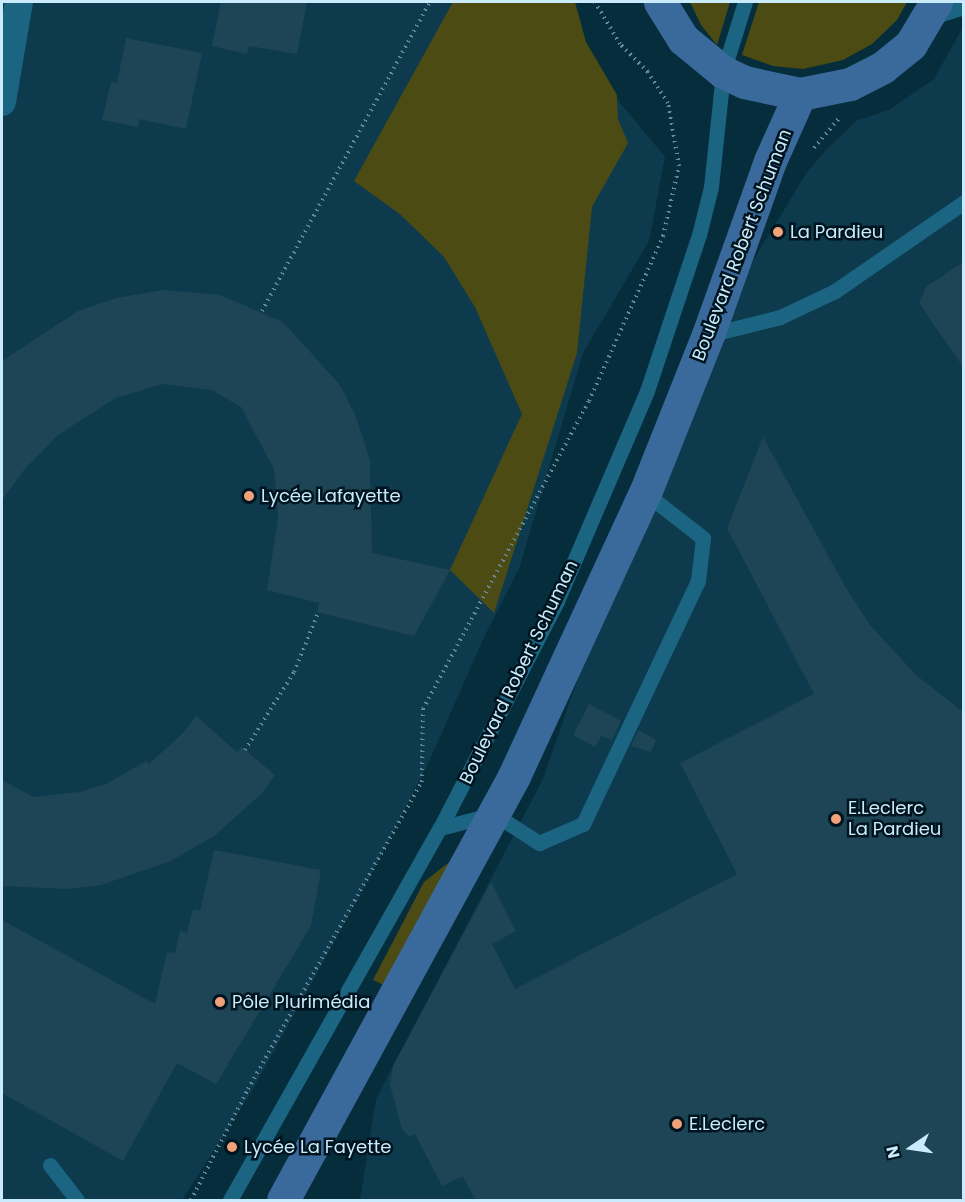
<!DOCTYPE html>
<html>
<head>
<meta charset="utf-8">
<style>
	body { margin:0 }
	#map { position:relative; width:965px; height:1202px; overflow:hidden; background:#062d3c; font-family:Poppins,sans-serif }
	div>[style] { position:absolute }
	.built>* { inset:0; background:#0d3b4d }
	.green>* { inset:0; background:#4c4b14 }
	.building>* { inset:0; background:#1d4555 }
	.path>* { height:4px; margin-top:-2px; transform-origin:0; background:repeating-linear-gradient(90deg,#668b9a 0 1.5px,transparent 0 6px) }
	.lane>* { height:15px; margin:-7.5px; padding:0 7.5px; transform-origin:7.5px; border-radius:7.5px; background:#1b6582 }
	.street>* { height:28px; margin:-14px; padding:0 14px; transform-origin:14px; border-radius:14px; background:#1b6582 }
	.secondary>* { height:33px; margin:-16.5px; padding:0 16.5px; transform-origin:16.5px; border-radius:16.5px; background:#3a6a9b }
	.dots>* { width:16px; height:16px; translate:-50% -50%; box-sizing:border-box; border:3px solid #001420; border-radius:50% }
	span { translate:-50% -50%; white-space:nowrap; text-align:center; line-height:1.15; -webkit-text-stroke:5px #001420; paint-order:stroke }
	.poi-label { font-size:18px; color:#c9ebfb }
	.left { translate:0 -50%; text-align:left }
	.street-label { font-size:18px; color:#c9ebfb }
	.frame { position:absolute; inset:0; border:3px solid #c9ebfb; pointer-events:none }
	.north { position:absolute; left:881px; top:1118px; width:60px; height:60px; -webkit-text-stroke:4px #001420; paint-order:stroke; rotate:257deg; font-size:16px; font-weight:700; line-height:24px; text-align:center; color:#c9ebfb }
	.north::after { content:''; display:block; margin:auto; width:21px; height:27px; background:#c9ebfb; clip-path:polygon(50% 0,100% 100%,50% 72%,0 100%) }
</style>
</head>
<body>
<div id="map">
	<div class="built">
		<div style="clip-path:polygon(2px 2px,560px 2px,567px 39px,665px 157px,649px 241px,583px 353px,519px 569px,486px 633px,427px 766px,370px 877px,252px 1091px,182px 1200px,2px 1200px)"></div>
		<div style="clip-path:polygon(963px 27px,963px 1200px,360px 1200px,376px 1099px,543px 779px,635px 514px,708px 335px,807px 172px,824px 152px,856px 121px,889px 110px,934px 79px)"></div>
	</div>
	<div class="green">
		<div style="clip-path:polygon(453px 2px,575px 2px,586px 42px,617px 95px,618px 119px,628px 143px,592px 207px,577px 353px,494px 613px,450px 570px,522px 414px,475px 307px,444px 257px,401px 215px,354px 181px)"></div>
		<div style="clip-path:polygon(690px 2px,730px 2px,717px 45px,701px 25px)"></div>
		<div style="clip-path:polygon(759px 2px,851px 3px,907px 2px,897px 20px,872px 44px,843px 60px,803px 69px,773px 66px,742px 55px)"></div>
		<div style="clip-path:polygon(457px 856px,390px 988px,373px 980px,424px 882px)"></div>
	</div>
	<div class="building">
		<div style="clip-path:polygon(221px 2px,307px 2px,297px 54px,249px 46px,247px 54px,212px 46px)"></div>
		<div style="clip-path:polygon(126px 38px,202px 53px,186px 129px,139px 119px,138px 127px,102px 120px,111px 82px,117px 83px)"></div>
		<div style="clip-path:polygon(963px 262px,963px 367px,919px 303px,926px 287px)"></div>
		<div style="clip-path:polygon(163px 290px,220px 295px,283px 322px,340px 385px,356px 417px,370px 460px,372px 553px,450px 570px,414px 636px,317px 612px,319px 603px,267px 590px,278px 518px,274px 469px,241px 407px,212px 390px,162px 384px,116px 398px,58px 435px,24px 470px,2px 500px,2px 361px,78px 311px,116px 298px)"></div>
		<div style="clip-path:polygon(763px 437px,846px 588px,870px 625px,916px 675px,963px 712px,963px 1200px,475px 1200px,463px 1176px,442px 1186px,415px 1134px,409px 1137px,402px 1129px,390px 1085px,393px 1066px,491px 882px,516px 931px,492px 944px,515px 989px,737px 874px,680px 763px,814px 694px,727px 528px)"></div>
		<div style="clip-path:polygon(589px 704px,621px 721px,612px 740px,601px 736px,595px 747px,573px 735px)"></div>
		<div style="clip-path:polygon(196px 716px,237px 752px,242px 747px,275px 775px,262px 793px,214px 836px,171px 861px,101px 885px,67px 889px,2px 886px,2px 780px,33px 797px,80px 792px,108px 783px,146px 761px,149px 764px,182px 734px)"></div>
		<div style="clip-path:polygon(638px 730px,656px 740px,651px 752px,631px 746px)"></div>
		<div style="clip-path:polygon(214px 850px,321px 870px,311px 926px,216px 1084px,177px 1063px,123px 1161px,2px 1093px,2px 920px,155px 1004px,167px 952px,175px 953px,180px 931px,187px 932px,193px 909px,200px 911px)"></div>
	</div>
	<div class="path">
		<div style="left:814px;top:148px;width:38px;rotate:-50deg"></div>
		<div style="left:262px;top:311px;width:352px;rotate:-61.5deg"></div>
		<div style="left:245px;top:750px;width:92px;rotate:-57.9deg"></div>
		<div style="left:294px;top:672px;width:64px;rotate:-67.9deg"></div>
		<div style="left:191px;top:1200px;width:125px;rotate:-62.8deg"></div>
		<div style="left:248px;top:1089px;width:353px;rotate:-60.5deg"></div>
		<div style="left:422px;top:782px;width:73px;rotate:-89.2deg"></div>
		<div style="left:423px;top:709px;width:350px;rotate:-61.7deg"></div>
		<div style="left:589px;top:401px;width:181px;rotate:-65.8deg"></div>
		<div style="left:663px;top:236px;width:72px;rotate:-77.1deg"></div>
		<div style="left:679px;top:166px;width:64px;rotate:-99.9deg"></div>
		<div style="left:668px;top:103px;width:37px;rotate:-123deg"></div>
		<div style="left:648px;top:72px;width:40px;rotate:-135deg"></div>
		<div style="left:620px;top:44px;width:49px;rotate:-120.8deg"></div>
	</div>
	<div class="lane">
		<div style="left:708px;top:335px;width:74px;rotate:-14deg"></div>
		<div style="left:780px;top:317px;width:61px;rotate:-25.3deg"></div>
		<div style="left:835px;top:291px;width:157px;rotate:-34.6deg"></div>
		<div style="left:440px;top:828px;width:56px;rotate:-14.5deg"></div>
		<div style="left:494px;top:814px;width:54px;rotate:32.8deg"></div>
		<div style="left:539px;top:843px;width:48px;rotate:-23.4deg"></div>
		<div style="left:583px;top:824px;width:269px;rotate:-64.7deg"></div>
		<div style="left:698px;top:581px;width:43px;rotate:-83.4deg"></div>
		<div style="left:703px;top:538px;width:73px;rotate:-142.2deg"></div>
		<div style="left:50px;top:1165px;width:44px;rotate:52.4deg"></div>
		<div style="left:230px;top:1200px;width:427px;rotate:-60.6deg"></div>
		<div style="left:440px;top:828px;width:255px;rotate:-62.7deg"></div>
		<div style="left:557px;top:601px;width:228px;rotate:-66.8deg"></div>
		<div style="left:647px;top:391px;width:164px;rotate:-71.6deg"></div>
		<div style="left:699px;top:235px;width:49px;rotate:-76deg"></div>
		<div style="left:711px;top:187px;width:116px;rotate:-84deg"></div>
		<div style="left:723px;top:72px;width:73px;rotate:-72.6deg"></div>
	</div>
	<div class="street">
		<div style="left:932px;top:11px;width:28px;rotate:-18deg"></div>
		<div style="left:2px;top:102px;width:101px;rotate:-80.4deg"></div>
	</div>
	<div class="secondary">
		<div style="left:660px;top:2px;width:44px;rotate:58.1deg"></div>
		<div style="left:683px;top:39px;width:52px;rotate:39.5deg"></div>
		<div style="left:723px;top:72px;width:23px;rotate:25deg"></div>
		<div style="left:744px;top:82px;width:57px;rotate:12.1deg"></div>
		<div style="left:800px;top:94px;width:51px;rotate:-11.3deg"></div>
		<div style="left:850px;top:84px;width:37px;rotate:-27deg"></div>
		<div style="left:883px;top:67px;width:36px;rotate:-39deg"></div>
		<div style="left:911px;top:44px;width:49px;rotate:-59.2deg"></div>
		<div style="left:283px;top:1200px;width:483px;rotate:-61.4deg"></div>
		<div style="left:514px;top:776px;width:312px;rotate:-65.2deg"></div>
		<div style="left:645px;top:493px;width:170px;rotate:-68.3deg"></div>
		<div style="left:708px;top:335px;width:185px;rotate:-70.4deg"></div>
		<div style="left:770px;top:161px;width:73px;rotate:-65.9deg"></div>
	</div>
	<div class="dots">
		<div style="left:778px;top:232px;background:#f0a279"></div>
		<div style="left:249px;top:496px;background:#f0a279"></div>
		<div style="left:836px;top:819px;background:#f0a279"></div>
		<div style="left:220px;top:1002px;background:#f0a279"></div>
		<div style="left:677px;top:1124px;background:#f0a279"></div>
		<div style="left:232px;top:1147px;background:#f0a279"></div>
	</div>
	<div class="poi-label">
		<span class="left" style="left:790px;top:232px">La Pardieu</span>
		<span class="left" style="left:261px;top:496px">Lycée Lafayette</span>
		<span class="left" style="left:848px;top:819px">E.Leclerc<br>La Pardieu</span>
		<span class="left" style="left:232px;top:1002px">Pôle Plurimédia</span>
		<span class="left" style="left:689px;top:1124px">E.Leclerc</span>
		<span class="left" style="left:244px;top:1147px">Lycée La Fayette</span>
	</div>
	<div class="street-label">
		<span style="left:742px;top:245px;rotate:-69deg">Boulevard Robert Schuman</span>
		<span style="left:519px;top:672px;rotate:-64deg">Boulevard Robert Schuman</span>
	</div>
	<div class="frame"></div>
	<div class="north">N</div>
</div>
</body>
</html>
